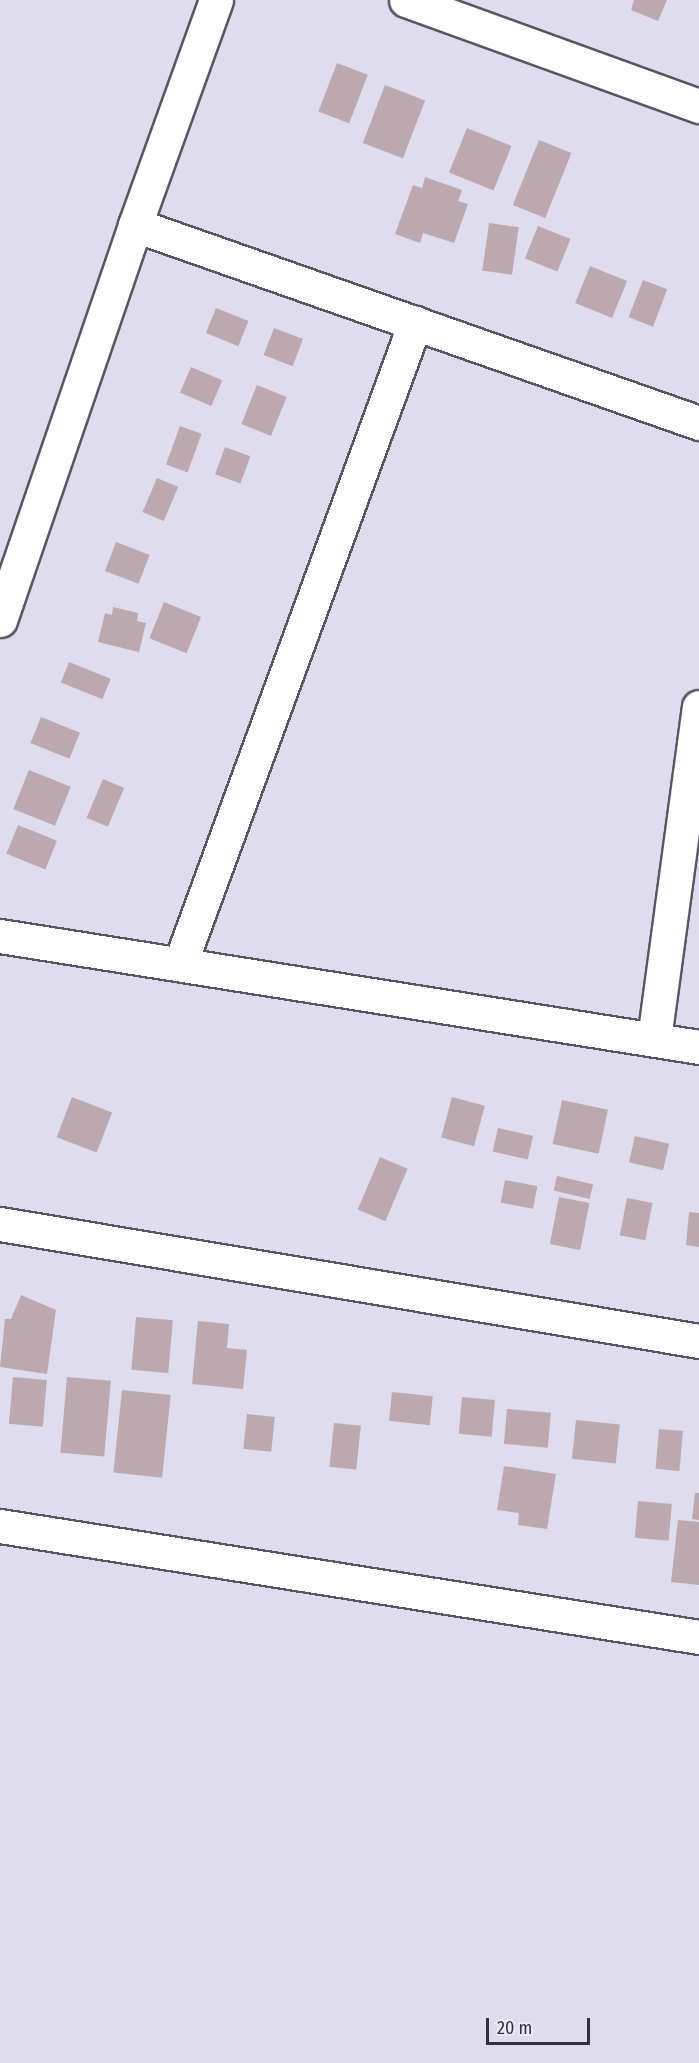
<!DOCTYPE html>
<html>
<head>
<meta charset="utf-8">
<style>
	body { margin:0 }
	#map { position:relative; width:699px; height:2063px; overflow:hidden; background:#dfdced; font-family:"Fira Sans Condensed",sans-serif }
	div>[style] { position:absolute }
	.building>* { inset:0; background:#bca9b0; transform-origin:0 0 }
	.roads { filter:drop-shadow(2px 0 #595664) drop-shadow(-2px 0 #595664) drop-shadow(0 2px #595664) drop-shadow(0 -2px #595664) }
	.minor>* { height:33px; margin:-16.5px; padding:0 16.5px; transform-origin:16.5px; border-radius:16.5px; background:#fff }
	span { translate:-50% -50%; white-space:nowrap; text-align:center; line-height:1.15; -webkit-text-stroke:6px #ece9fa; paint-order:stroke }
	.scale { position:absolute; left:486px; top:2018px; width:104px; height:27px; box-sizing:border-box; border:3px solid #323137; border-top:0; padding-left:8px; font-size:18px; line-height:21px; white-space:nowrap; color:#323137; -webkit-text-stroke:4px #ece9fa; paint-order:stroke }
</style>
</head>
<body>
<div id="map">
	<div class="building">
		<div style="clip-path:polygon(634px 0,667px 0,658px 21px,631px 10px)"></div>
		<div style="left:337px;top:63px;width:33px;height:52px;rotate:21deg"></div>
		<div style="left:385px;top:85px;width:43px;height:62px;rotate:21deg"></div>
		<div style="left:467px;top:128px;width:48px;height:48px;rotate:22deg"></div>
		<div style="left:539px;top:140px;width:35px;height:70px;rotate:22deg"></div>
		<div style="clip-path:polygon(425px 177px,462px 190px,458px 201px,468px 204px,454px 243px,423px 233px,420px 243px,395px 234px,413px 185px,422px 188px)"></div>
		<div style="left:489px;top:223px;width:30px;height:48px;rotate:8deg"></div>
		<div style="left:538px;top:226px;width:35px;height:35px;rotate:22deg"></div>
		<div style="left:590px;top:266px;width:40px;height:40px;rotate:22deg"></div>
		<div style="left:643px;top:280px;width:26px;height:40px;rotate:21deg"></div>
		<div style="left:216px;top:308px;width:35px;height:27px;rotate:22deg"></div>
		<div style="left:274px;top:328px;width:31px;height:29px;rotate:21deg"></div>
		<div style="left:191px;top:367px;width:34px;height:28px;rotate:23deg"></div>
		<div style="left:257px;top:385px;width:32px;height:42px;rotate:22deg"></div>
		<div style="left:180px;top:426px;width:23px;height:41px;rotate:20deg"></div>
		<div style="left:225px;top:447px;width:27px;height:29px;rotate:20deg"></div>
		<div style="left:157px;top:478px;width:23px;height:37px;rotate:23deg"></div>
		<div style="left:116px;top:542px;width:36px;height:31px;rotate:21deg"></div>
		<div style="left:164px;top:602px;width:40px;height:39px;rotate:22deg"></div>
		<div style="clip-path:polygon(113px 607px,138px 613px,137px 621px,146px 623px,139px 652px,98px 642px,105px 613px,112px 615px)"></div>
		<div style="left:69px;top:662px;width:45px;height:22px;rotate:22deg"></div>
		<div style="left:41px;top:717px;width:42px;height:28px;rotate:22deg"></div>
		<div style="left:29px;top:770px;width:45px;height:42px;rotate:22deg"></div>
		<div style="left:103px;top:779px;width:23px;height:42px;rotate:23deg"></div>
		<div style="left:18px;top:825px;width:42px;height:31px;rotate:22deg"></div>
		<div style="left:72px;top:1097px;width:43px;height:43px;rotate:21deg"></div>
		<div style="left:452px;top:1097px;width:34px;height:42px;rotate:15deg"></div>
		<div style="left:562px;top:1100px;width:47px;height:45px;rotate:12deg"></div>
		<div style="left:498px;top:1128px;width:36px;height:24px;rotate:13deg"></div>
		<div style="left:635px;top:1136px;width:35px;height:27px;rotate:13deg"></div>
		<div style="left:380px;top:1157px;width:30px;height:57px;rotate:23deg"></div>
		<div style="left:557px;top:1176px;width:37px;height:15px;rotate:13deg"></div>
		<div style="left:505px;top:1180px;width:33px;height:23px;rotate:11deg"></div>
		<div style="left:559px;top:1197px;width:31px;height:48px;rotate:11deg"></div>
		<div style="left:627px;top:1198px;width:26px;height:38px;rotate:11deg"></div>
		<div style="clip-path:polygon(689px 1212px,699px 1213px,699px 1247px,686px 1245px)"></div>
		<div style="clip-path:polygon(21px 1295px,56px 1310px,47px 1374px,0 1367px,5px 1319px,11px 1319px)"></div>
		<div style="left:136px;top:1317px;width:37px;height:53px;rotate:5deg"></div>
		<div style="clip-path:polygon(198px 1321px,229px 1324px,227px 1348px,247px 1350px,243px 1389px,192px 1384px)"></div>
		<div style="left:13px;top:1377px;width:34px;height:47px;rotate:5deg"></div>
		<div style="left:67px;top:1377px;width:44px;height:76px;rotate:5deg"></div>
		<div style="left:122px;top:1390px;width:49px;height:83px;rotate:6deg"></div>
		<div style="left:392px;top:1392px;width:41px;height:29px;rotate:6deg"></div>
		<div style="left:462px;top:1397px;width:33px;height:37px;rotate:5deg"></div>
		<div style="left:507px;top:1409px;width:44px;height:35px;rotate:5deg"></div>
		<div style="left:247px;top:1414px;width:28px;height:35px;rotate:6deg"></div>
		<div style="left:576px;top:1420px;width:44px;height:39px;rotate:6deg"></div>
		<div style="left:334px;top:1423px;width:27px;height:44px;rotate:6deg"></div>
		<div style="left:659px;top:1429px;width:24px;height:40px;rotate:5deg"></div>
		<div style="clip-path:polygon(504px 1466px,556px 1474px,547px 1529px,518px 1525px,519px 1513px,497px 1510px)"></div>
		<div style="clip-path:polygon(695px 1493px,699px 1493px,699px 1520px,692px 1519px)"></div>
		<div style="left:638px;top:1501px;width:34px;height:37px;rotate:5deg"></div>
		<div style="clip-path:polygon(678px 1520px,699px 1522px,699px 1585px,671px 1582px)"></div>
	</div>
	<div class="roads">
		<div class="minor">
			<div style="left:406px;top:0;width:312px;rotate:19.9deg"></div>
			<div style="left:135px;top:225px;width:598px;rotate:19.34deg"></div>
			<div style="left:0;top:620px;width:417px;rotate:-71.1deg"></div>
			<div style="left:135px;top:225px;width:239px;rotate:-70.2deg"></div>
			<div style="left:0;top:936px;width:708px;rotate:9.02deg"></div>
			<div style="left:180px;top:964px;width:683px;rotate:-69.87deg"></div>
			<div style="left:654px;top:1039px;width:335px;rotate:-82.3deg"></div>
			<div style="left:0;top:1224px;width:709px;rotate:9.5deg"></div>
			<div style="left:0;top:1526px;width:708px;rotate:9.02deg"></div>
		</div>
	</div>
	<div class="scale">20 m</div>
</div>
</body>
</html>
